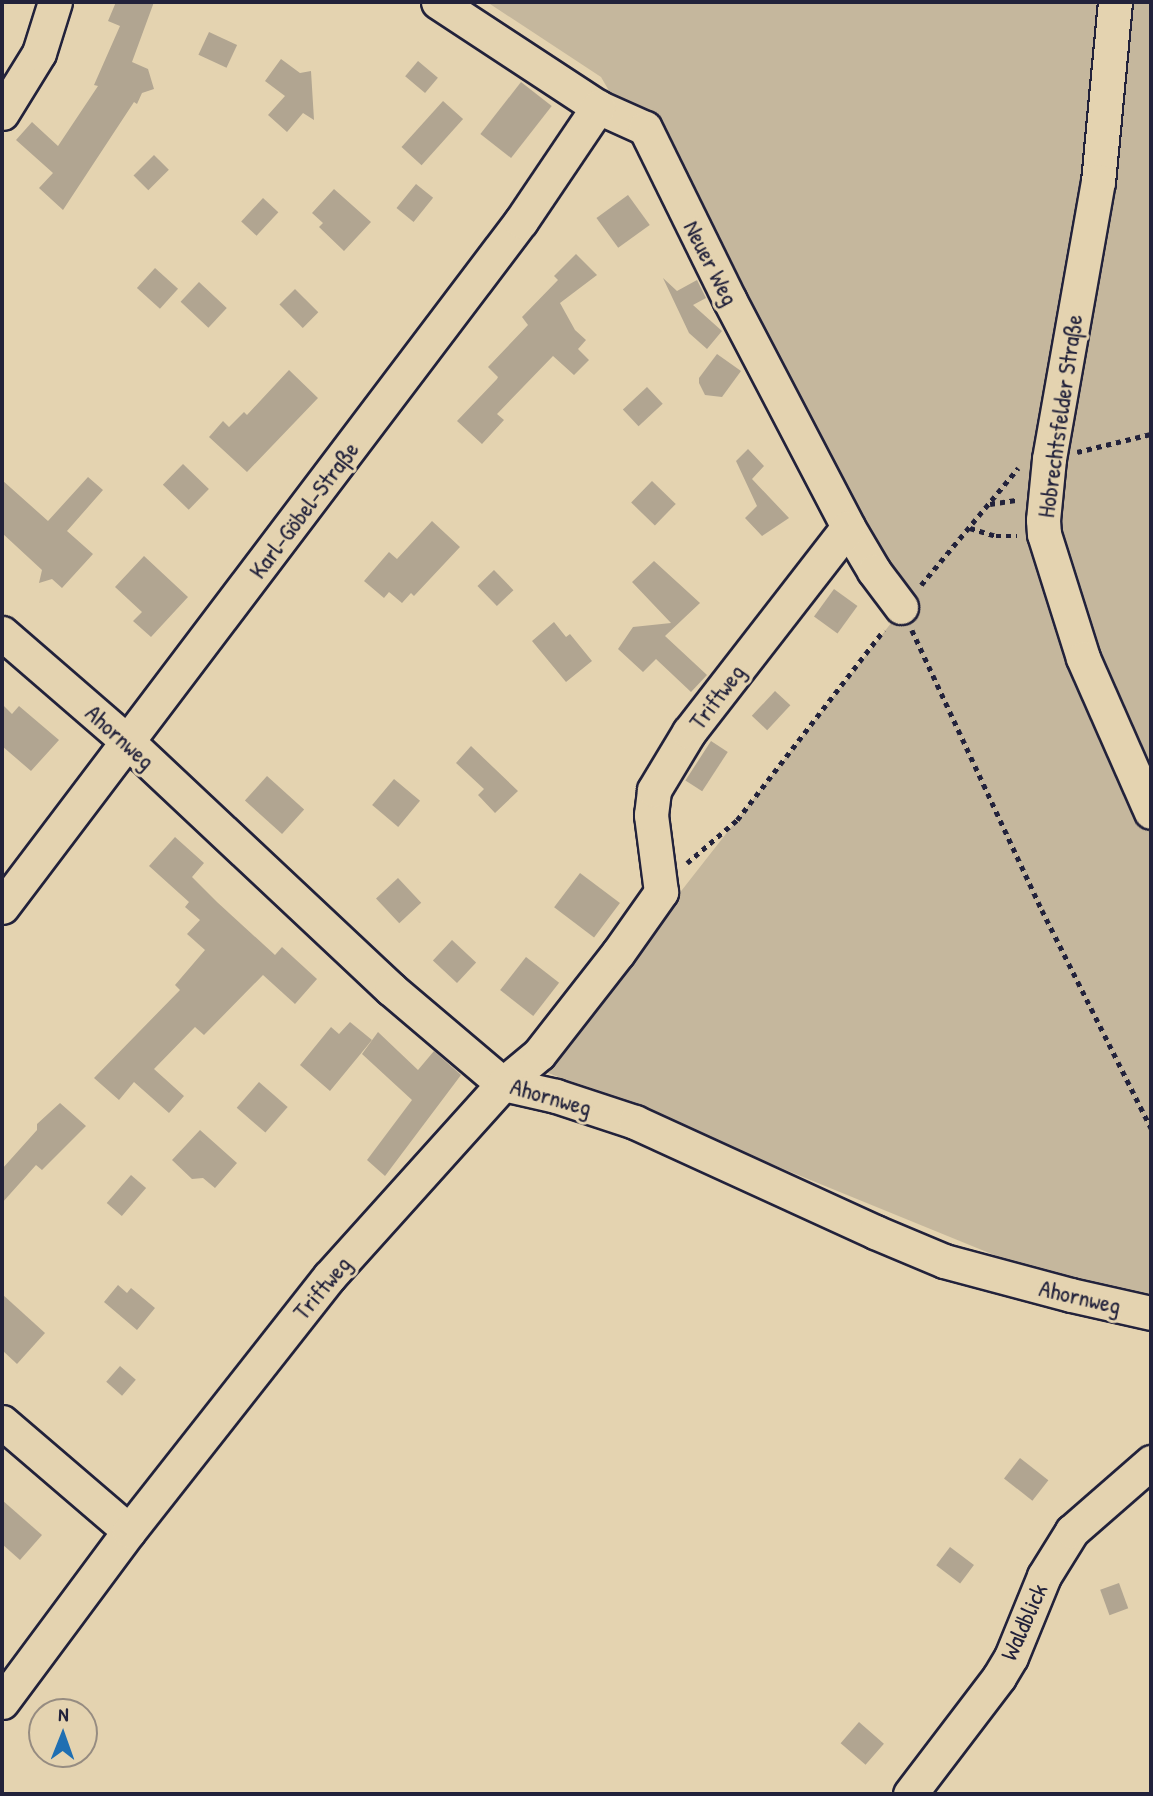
<!DOCTYPE html>
<html>
<head>
<meta charset="utf-8">
<style>
	body { margin:0 }
	#map { position:relative; width:1153px; height:1796px; overflow:hidden; background:#e4d3b0; font-family:"Patrick Hand",sans-serif }
	div>[style] { position:absolute }
	.green>* { inset:0; background:#c5b79d }
	.building>* { inset:0; background:#b1a591; transform-origin:0 0 }
	.path>* { height:4.5px; margin-top:-2.25px; transform-origin:0; background:repeating-linear-gradient(90deg,#22223b 0 5px,transparent 0 10px) }
	.roads { filter:drop-shadow(2px 0 #22223b) drop-shadow(-2px 0 #22223b) drop-shadow(0 2px #22223b) drop-shadow(0 -2px #22223b) }
	.minor>* { height:33px; margin:-16.5px; padding:0 16.5px; transform-origin:16.5px; border-radius:16.5px; background:#e4d3b0 }
	span { translate:-50% -50%; white-space:nowrap; text-align:center; line-height:1.15; -webkit-text-stroke:6px #e4d3b0; paint-order:stroke }
	.street-label { font-size:24px; color:#22223b }
	.frame { position:absolute; inset:0; border:4px solid #22223b; pointer-events:none }
	.north { position:absolute; left:28px; top:1698px; width:70px; height:70px; box-sizing:border-box; background:#e4d3b0; border:2px solid #968c81; border-radius:50%; rotate:1deg; font-size:19px; font-weight:700; line-height:28px; text-align:center; color:#22223b }
	.north::after { content:''; display:block; margin:auto; width:24px; height:32px; background:#1f6fb2; clip-path:polygon(50% 0,100% 100%,50% 72%,0 100%) }
</style>
</head>
<body>
<div id="map">
	<div class="green">
		<div style="clip-path:polygon(487px 2px,1151px 2px,1151px 1294px,1070px 1286px,541px 1070px,906px 604px,601px 77px)"></div>
	</div>
	<div class="building">
		<div style="clip-path:polygon(116px 2px,154px 2px,132px 62px,148px 69px,154px 89px,142px 93px,137px 104px,134px 102px,63px 210px,39px 188px,53px 173px,16px 140px,32px 122px,58px 146px,98px 86px,94px 85px,120px 26px,108px 21px)"></div>
		<div style="left:209px;top:32px;width:31px;height:25px;rotate:25deg"></div>
		<div style="clip-path:polygon(281px 59px,300px 73px,311px 71px,314px 120px,303px 113px,287px 132px,268px 115px,285px 96px,265px 81px)"></div>
		<div style="left:418px;top:61px;width:26px;height:20px;rotate:40deg"></div>
		<div style="left:521px;top:82px;width:39px;height:66px;rotate:38deg"></div>
		<div style="left:443px;top:101px;width:27px;height:62px;rotate:42deg"></div>
		<div style="left:154px;top:155px;width:21px;height:29px;rotate:45deg"></div>
		<div style="left:416px;top:184px;width:22px;height:31px;rotate:39deg"></div>
		<div style="clip-path:polygon(334px 189px,371px 222px,344px 251px,319px 227px,323px 223px,312px 213px)"></div>
		<div style="left:628px;top:195px;width:37px;height:39px;rotate:54deg"></div>
		<div style="left:263px;top:198px;width:21px;height:32px;rotate:43deg"></div>
		<div style="clip-path:polygon(576px 254px,597px 275px,560px 303px,575px 330px,586px 340px,578px 349px,589px 360px,574px 375px,553px 356px,497px 414px,504px 420px,482px 444px,457px 421px,497px 379px,498px 377px,488px 367px,528px 325px,522px 317px,558px 280px,554px 276px)"></div>
		<div style="left:155px;top:268px;width:31px;height:27px;rotate:42deg"></div>
		<div style="clip-path:polygon(663px 278px,677px 291px,697px 280px,706px 298px,693px 305px,722px 331px,707px 349px,689px 333px)"></div>
		<div style="left:199px;top:282px;width:38px;height:27px;rotate:43deg"></div>
		<div style="left:295px;top:289px;width:33px;height:22px;rotate:45deg"></div>
		<div style="clip-path:polygon(717px 354px,741px 371px,722px 397px,705px 395px,699px 383px,699px 378px)"></div>
		<div style="clip-path:polygon(289px 370px,318px 398px,247px 472px,209px 437px,223px 421px,229px 427px,244px 412px,247px 415px)"></div>
		<div style="left:647px;top:387px;width:23px;height:33px;rotate:47deg"></div>
		<div style="clip-path:polygon(748px 449px,764px 466px,752px 479px,789px 518px,762px 536px,745px 518px,757px 506px,736px 461px)"></div>
		<div style="left:183px;top:464px;width:36px;height:29px;rotate:44deg"></div>
		<div style="clip-path:polygon(88px 477px,103px 490px,67px 531px,93px 554px,62px 588px,52px 579px,39px 583px,42px 570px,2px 533px,2px 480px,48px 521px)"></div>
		<div style="left:652px;top:481px;width:33px;height:30px;rotate:44deg"></div>
		<div style="clip-path:polygon(432px 521px,460px 547px,414px 596px,411px 593px,402px 603px,389px 592px,384px 598px,364px 581px,389px 552px,397px 559px)"></div>
		<div style="clip-path:polygon(144px 556px,188px 597px,151px 637px,133px 621px,142px 612px,115px 587px)"></div>
		<div style="clip-path:polygon(654px 561px,700px 603px,665px 636px,707px 675px,691px 692px,656px 659px,643px 672px,618px 649px,633px 627px,671px 623px,632px 582px)"></div>
		<div style="left:494px;top:570px;width:28px;height:23px;rotate:46deg"></div>
		<div style="left:834px;top:589px;width:29px;height:34px;rotate:36deg"></div>
		<div style="clip-path:polygon(554px 622px,566px 637px,570px 634px,592px 661px,566px 682px,532px 641px)"></div>
		<div style="left:775px;top:691px;width:21px;height:34px;rotate:43deg"></div>
		<div style="clip-path:polygon(2px 704px,12px 714px,19px 706px,59px 740px,31px 771px,2px 746px)"></div>
		<div style="left:711px;top:741px;width:20px;height:47px;rotate:33deg"></div>
		<div style="clip-path:polygon(471px 746px,518px 791px,495px 813px,478px 795px,484px 789px,456px 763px)"></div>
		<div style="left:267px;top:776px;width:50px;height:33px;rotate:42deg"></div>
		<div style="left:394px;top:779px;width:34px;height:34px;rotate:40deg"></div>
		<div style="clip-path:polygon(175px 837px,204px 863px,192px 877px,217px 902px,275px 955px,282px 947px,317px 979px,295px 1004px,263px 975px,204px 1035px,195px 1027px,154px 1069px,184px 1096px,169px 1113px,134px 1082px,119px 1100px,94px 1078px,180px 990px,175px 985px,205px 950px,187px 934px,200px 920px,185px 907px,189px 902px,149px 866px)"></div>
		<div style="left:580px;top:873px;width:50px;height:43px;rotate:37deg"></div>
		<div style="left:398px;top:878px;width:34px;height:30px;rotate:47deg"></div>
		<div style="left:452px;top:940px;width:33px;height:28px;rotate:43deg"></div>
		<div style="left:526px;top:957px;width:42px;height:42px;rotate:38deg"></div>
		<div style="clip-path:polygon(350px 1022px,372px 1040px,330px 1091px,300px 1065px,331px 1027px,339px 1034px)"></div>
		<div style="clip-path:polygon(378px 1032px,418px 1070px,434px 1051px,461px 1075px,385px 1176px,367px 1160px,412px 1100px,362px 1054px)"></div>
		<div style="left:259px;top:1082px;width:38px;height:34px;rotate:41deg"></div>
		<div style="clip-path:polygon(60px 1103px,86px 1126px,42px 1170px,36px 1165px,2px 1203px,2px 1169px,37px 1130px,37px 1124px)"></div>
		<div style="clip-path:polygon(200px 1130px,237px 1163px,215px 1188px,203px 1178px,192px 1179px,172px 1160px)"></div>
		<div style="left:131px;top:1175px;width:20px;height:37px;rotate:41deg"></div>
		<div style="clip-path:polygon(118px 1285px,127px 1293px,131px 1288px,155px 1308px,137px 1330px,104px 1302px)"></div>
		<div style="clip-path:polygon(2px 1294px,45px 1333px,17px 1364px,2px 1350px)"></div>
		<div style="left:120px;top:1366px;width:21px;height:21px;rotate:41deg"></div>
		<div style="left:1020px;top:1458px;width:36px;height:26px;rotate:38deg"></div>
		<div style="clip-path:polygon(2px 1500px,42px 1535px,20px 1560px,2px 1544px)"></div>
		<div style="left:950px;top:1547px;width:30px;height:23px;rotate:37deg"></div>
		<div style="left:1119px;top:1583px;width:27px;height:20px;rotate:70deg"></div>
		<div style="left:859px;top:1722px;width:33px;height:28px;rotate:41deg"></div>
	</div>
	<div class="path">
		<div style="left:1077px;top:452px;width:76px;rotate:-13.7deg"></div>
		<div style="left:990px;top:504px;width:26px;rotate:-9deg"></div>
		<div style="left:970px;top:528px;width:27px;rotate:17deg"></div>
		<div style="left:996px;top:536px;width:21px"></div>
		<div style="left:921px;top:585px;width:152px;rotate:-50.3deg"></div>
		<div style="left:912px;top:630px;width:309px;rotate:65.1deg"></div>
		<div style="left:1042px;top:910px;width:244px;rotate:63.4deg"></div>
		<div style="left:687px;top:863px;width:66px;rotate:-40.7deg"></div>
		<div style="left:737px;top:820px;width:240px;rotate:-52.3deg"></div>
	</div>
	<div class="roads">
		<div class="minor">
			<div style="left:438px;top:2px;width:191px;rotate:33.3deg"></div>
			<div style="left:598px;top:107px;width:51px;rotate:24.1deg"></div>
			<div style="left:645px;top:128px;width:191px;rotate:63.8deg"></div>
			<div style="left:729px;top:299px;width:257px;rotate:62.4deg"></div>
			<div style="left:848px;top:527px;width:51px;rotate:59.4deg"></div>
			<div style="left:874px;top:571px;width:45px;rotate:53.1deg"></div>
			<div style="left:1115px;top:2px;width:180px;rotate:95.4deg"></div>
			<div style="left:1098px;top:181px;width:282px;rotate:100deg"></div>
			<div style="left:1049px;top:459px;width:61px;rotate:95.6deg"></div>
			<div style="left:1043px;top:520px;width:14px;rotate:86deg"></div>
			<div style="left:1044px;top:534px;width:130px;rotate:72.5deg"></div>
			<div style="left:1083px;top:658px;width:168px;rotate:66.2deg"></div>
			<div style="left:2px;top:113px;width:70px;rotate:-58.3deg"></div>
			<div style="left:39px;top:53px;width:53px;rotate:-72.6deg"></div>
			<div style="left:2px;top:633px;width:167px;rotate:40.9deg"></div>
			<div style="left:128px;top:742px;width:361px;rotate:43.2deg"></div>
			<div style="left:391px;top:989px;width:147px;rotate:40.3deg"></div>
			<div style="left:503px;top:1084px;width:54px;rotate:12.8deg"></div>
			<div style="left:556px;top:1096px;width:83px;rotate:18.2deg"></div>
			<div style="left:635px;top:1122px;width:264px;rotate:24.6deg"></div>
			<div style="left:875px;top:1232px;width:75px;rotate:22.8deg"></div>
			<div style="left:944px;top:1261px;width:131px;rotate:15deg"></div>
			<div style="left:1071px;top:1295px;width:82px;rotate:12.7deg"></div>
			<div style="left:2px;top:907px;width:860px;rotate:-52.89deg"></div>
			<div style="left:521px;top:221px;width:138px;rotate:-56deg"></div>
			<div style="left:2px;top:1422px;width:167px;rotate:40.6deg"></div>
			<div style="left:2px;top:1702px;width:213px;rotate:-53.4deg"></div>
			<div style="left:129px;top:1531px;width:323px;rotate:-51.8deg"></div>
			<div style="left:329px;top:1277px;width:260px;rotate:-48deg"></div>
			<div style="left:503px;top:1084px;width:47px;rotate:-39.8deg"></div>
			<div style="left:539px;top:1054px;width:128px;rotate:-52deg"></div>
			<div style="left:618px;top:953px;width:75px;rotate:-54.8deg"></div>
			<div style="left:661px;top:892px;width:78px;rotate:-97.4deg"></div>
			<div style="left:651px;top:815px;width:25px;rotate:-83deg"></div>
			<div style="left:654px;top:790px;width:68px;rotate:-58.9deg"></div>
			<div style="left:689px;top:732px;width:259px;rotate:-52.2deg"></div>
			<div style="left:910px;top:1794px;width:147px;rotate:-52.7deg"></div>
			<div style="left:999px;top:1677px;width:23px;rotate:-59deg"></div>
			<div style="left:1011px;top:1657px;width:87px;rotate:-67.8deg"></div>
			<div style="left:1044px;top:1576px;width:53px;rotate:-58.1deg"></div>
			<div style="left:1072px;top:1531px;width:105px;rotate:-41.1deg"></div>
		</div>
	</div>
	<div class="street-label">
		<span style="left:711px;top:263px;rotate:63deg">Neuer Weg</span>
		<span style="left:1060px;top:416px;rotate:-82deg">Hobrechtsfelder Straße</span>
		<span style="left:304px;top:510px;rotate:-53deg">Karl-Göbel-Straße</span>
		<span style="left:717px;top:697px;rotate:-53deg">Triftweg</span>
		<span style="left:120px;top:737px;rotate:42deg">Ahornweg</span>
		<span style="left:551px;top:1097px;rotate:16deg">Ahornweg</span>
		<span style="left:322px;top:1288px;rotate:-50deg">Triftweg</span>
		<span style="left:1080px;top:1297px;rotate:13deg">Ahornweg</span>
		<span style="left:1024px;top:1622px;rotate:-66deg">Waldblick</span>
	</div>
	<div class="frame"></div>
	<div class="north">N</div>
</div>
</body>
</html>
